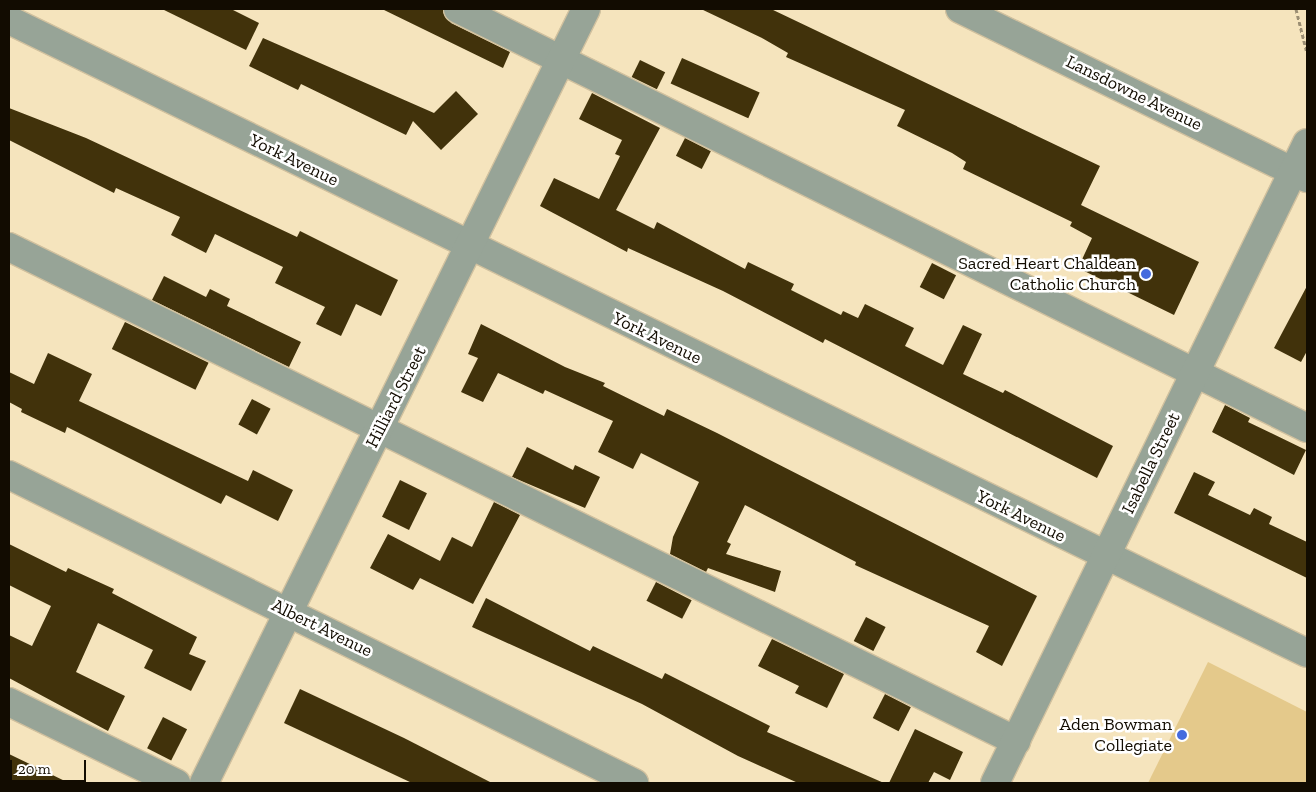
<!DOCTYPE html>
<html>
<head>
<meta charset="utf-8">
<style>
	body { margin:0 }
	#map { position:relative; width:1316px; height:792px; overflow:hidden; background:#f5e4bd; font-family:"Zilla Slab",serif }
	div>[style] { position:absolute }
	.green>* { inset:0; background:#e4c98b }
	.building>* { inset:0; background:#41320b; transform-origin:0 0 }
	.path>* { height:3px; margin-top:-1.5px; transform-origin:0; background:repeating-linear-gradient(90deg,#9b8e73 0 4px,transparent 0 6.5px) }
	.roads { filter:drop-shadow(1px 0 #d1c19f) drop-shadow(-1px 0 #d1c19f) drop-shadow(0 1px #d1c19f) drop-shadow(0 -1px #d1c19f) }
	.minor>* { height:28px; margin:-14px; padding:0 14px; transform-origin:14px; border-radius:14px; background:#97a497 }
	.dots>* { width:14px; height:14px; translate:-50% -50%; box-sizing:border-box; border:2px solid #fff; border-radius:50% }
	span { translate:-50% -50%; white-space:nowrap; text-align:center; line-height:1.15; -webkit-text-stroke:5px #fff; paint-order:stroke }
	.street-label { font-size:18px; color:#120c01 }
	.poi-label { font-size:18px; color:#120c01 }
	.right { translate:-100% -50%; text-align:right }
	.frame { position:absolute; inset:0; border:10px solid #120c01; pointer-events:none }
	.scale { position:absolute; left:10px; top:760px; width:76px; height:22px; box-sizing:border-box; border:2px solid #120c01; border-top:0; padding-left:6px; font-size:15px; line-height:18px; white-space:nowrap; color:#120c01; -webkit-text-stroke:4px #fff; paint-order:stroke }
</style>
</head>
<body>
<div id="map">
	<div class="green">
		<div style="clip-path:polygon(1208px 662px,1307px 712px,1307px 783px,1148px 783px)"></div>
	</div>
	<div class="building">
		<div style="clip-path:polygon(162px 9px,231px 9px,259px 23px,246px 50px)"></div>
		<div style="clip-path:polygon(382px 9px,443px 9px,451px 23px,510px 52px,503px 68px)"></div>
		<div style="clip-path:polygon(701px 9px,771px 9px,1100px 166px,1081px 205px,1199px 262px,1174px 315px,1078px 268px,1092px 238px,1070px 226px,1072px 222px,963px 169px,966px 162px,952px 153px,897px 126px,905px 110px,786px 57px,788px 53px,762px 38px)"></div>
		<div style="clip-path:polygon(263px 38px,434px 113px,456px 91px,478px 114px,441px 150px,413px 121px,406px 135px,301px 84px,298px 90px,249px 66px)"></div>
		<div style="left:682px;top:58px;width:85px;height:28px;rotate:24deg"></div>
		<div style="left:640px;top:60px;width:28px;height:19px;rotate:26deg"></div>
		<div style="clip-path:polygon(592px 93px,660px 128px,616px 210px,654px 229px,657px 222px,745px 269px,748px 262px,794px 284px,791px 290px,841px 315px,843px 311px,858px 318px,865px 304px,914px 328px,905px 346px,943px 365px,963px 325px,982px 334px,963px 374px,1003px 393px,1005px 390px,1113px 446px,1097px 478px,825px 339px,823px 343px,723px 291px,628px 248px,627px 252px,540px 206px,554px 178px,599px 199px,620px 156px,615px 154px,622px 140px,579px 119px)"></div>
		<div style="clip-path:polygon(9px 108px,86px 138px,297px 237px,300px 231px,398px 280px,381px 316px,356px 304px,341px 336px,316px 324px,325px 307px,275px 283px,283px 267px,215px 234px,206px 253px,171px 235px,180px 217px,116px 188px,114px 193px,9px 140px)"></div>
		<div style="left:685px;top:138px;width:29px;height:20px;rotate:27deg"></div>
		<div style="left:932px;top:263px;width:27px;height:27px;rotate:27deg"></div>
		<div style="clip-path:polygon(164px 276px,206px 297px,210px 289px,230px 299px,227px 306px,301px 342px,289px 367px,152px 300px)"></div>
		<div style="clip-path:polygon(1307px 286px,1307px 351px,1301px 362px,1274px 348px)"></div>
		<div style="left:125px;top:322px;width:93px;height:30px;rotate:26deg"></div>
		<div style="clip-path:polygon(481px 324px,565px 367px,605px 383px,603px 386px,664px 416px,667px 409px,717px 433px,1037px 596px,1002px 666px,976px 652px,989px 626px,855px 565px,856px 562px,745px 505px,727px 542px,731px 544px,726px 554px,781px 571px,775px 592px,708px 568px,706px 572px,670px 554px,673px 537px,699px 482px,641px 453px,633px 469px,598px 452px,613px 421px,545px 390px,543px 394px,498px 373px,483px 402px,461px 392px,478px 358px,468px 354px)"></div>
		<div style="clip-path:polygon(48px 353px,92px 374px,79px 401px,248px 481px,253px 470px,293px 490px,278px 521px,226px 495px,221px 504px,67px 427px,65px 433px,21px 412px,22px 409px,9px 402px,9px 372px,34px 384px)"></div>
		<div style="left:252px;top:399px;width:21px;height:29px;rotate:28deg"></div>
		<div style="clip-path:polygon(1225px 405px,1250px 418px,1248px 422px,1306px 450px,1294px 475px,1212px 432px)"></div>
		<div style="clip-path:polygon(527px 447px,573px 470px,575px 465px,600px 477px,585px 508px,512px 477px)"></div>
		<div style="clip-path:polygon(1194px 472px,1215px 482px,1208px 495px,1250px 515px,1254px 508px,1272px 517px,1269px 524px,1307px 542px,1307px 578px,1174px 513px)"></div>
		<div style="left:400px;top:480px;width:30px;height:41px;rotate:26deg"></div>
		<div style="clip-path:polygon(494px 502px,520px 515px,473px 604px,420px 578px,413px 590px,370px 568px,388px 534px,440px 561px,452px 537px,472px 547px)"></div>
		<div style="clip-path:polygon(9px 544px,66px 572px,68px 568px,114px 589px,112px 593px,197px 637px,189px 654px,206px 661px,191px 691px,144px 668px,153px 650px,98px 623px,76px 672px,125px 696px,108px 731px,9px 678px,9px 635px,32px 646px,51px 606px,9px 585px)"></div>
		<div style="left:656px;top:582px;width:40px;height:21px;rotate:27deg"></div>
		<div style="clip-path:polygon(486px 598px,590px 651px,593px 646px,662px 679px,665px 673px,770px 726px,767px 732px,884px 783px,798px 783px,738px 756px,642px 704px,472px 627px)"></div>
		<div style="left:866px;top:617px;width:22px;height:27px;rotate:27deg"></div>
		<div style="clip-path:polygon(772px 639px,844px 674px,827px 708px,795px 693px,799px 686px,758px 666px)"></div>
		<div style="clip-path:polygon(300px 689px,404px 738px,492px 783px,412px 783px,284px 723px)"></div>
		<div style="left:885px;top:694px;width:29px;height:27px;rotate:27deg"></div>
		<div style="left:163px;top:717px;width:27px;height:35px;rotate:27deg"></div>
		<div style="clip-path:polygon(915px 729px,963px 752px,950px 780px,934px 772px,928px 783px,889px 783px)"></div>
		<div style="clip-path:polygon(9px 754px,69px 783px,9px 783px)"></div>
	</div>
	<div class="path">
		<div style="left:1296px;top:9px;width:45px;rotate:76deg"></div>
	</div>
	<div class="roads">
		<div class="minor">
			<div style="left:458px;top:9px;width:947px;rotate:26.27deg"></div>
			<div style="left:960px;top:9px;width:386px;rotate:26deg"></div>
			<div style="left:9px;top:20px;width:1444px;rotate:26deg"></div>
			<div style="left:9px;top:247px;width:1122px;rotate:26.13deg"></div>
			<div style="left:9px;top:475px;width:697px;rotate:26.23deg"></div>
			<div style="left:9px;top:702px;width:186px;rotate:25.9deg"></div>
			<div style="left:204px;top:783px;width:863px;rotate:-63.73deg"></div>
			<div style="left:995px;top:783px;width:712px;rotate:-64.01deg"></div>
		</div>
	</div>
	<div class="dots">
		<div style="left:1146px;top:274px;background:#456bde"></div>
		<div style="left:1182px;top:735px;background:#456bde"></div>
	</div>
	<div class="street-label">
		<span style="left:1134px;top:93px;rotate:26deg">Lansdowne Avenue</span>
		<span style="left:294px;top:160px;rotate:26deg">York Avenue</span>
		<span style="left:657px;top:338px;rotate:26deg">York Avenue</span>
		<span style="left:396px;top:397px;rotate:-63deg">Hilliard Street</span>
		<span style="left:1151px;top:463px;rotate:-64deg">Isabella Street</span>
		<span style="left:1021px;top:516px;rotate:26deg">York Avenue</span>
		<span style="left:322px;top:628px;rotate:26deg">Albert Avenue</span>
	</div>
	<div class="poi-label">
		<span class="right" style="left:1136px;top:274px">Sacred Heart Chaldean<br>Catholic Church</span>
		<span class="right" style="left:1172px;top:735px">Aden Bowman<br>Collegiate</span>
	</div>
	<div class="frame"></div>
	<div class="scale">20 m</div>
</div>
</body>
</html>
